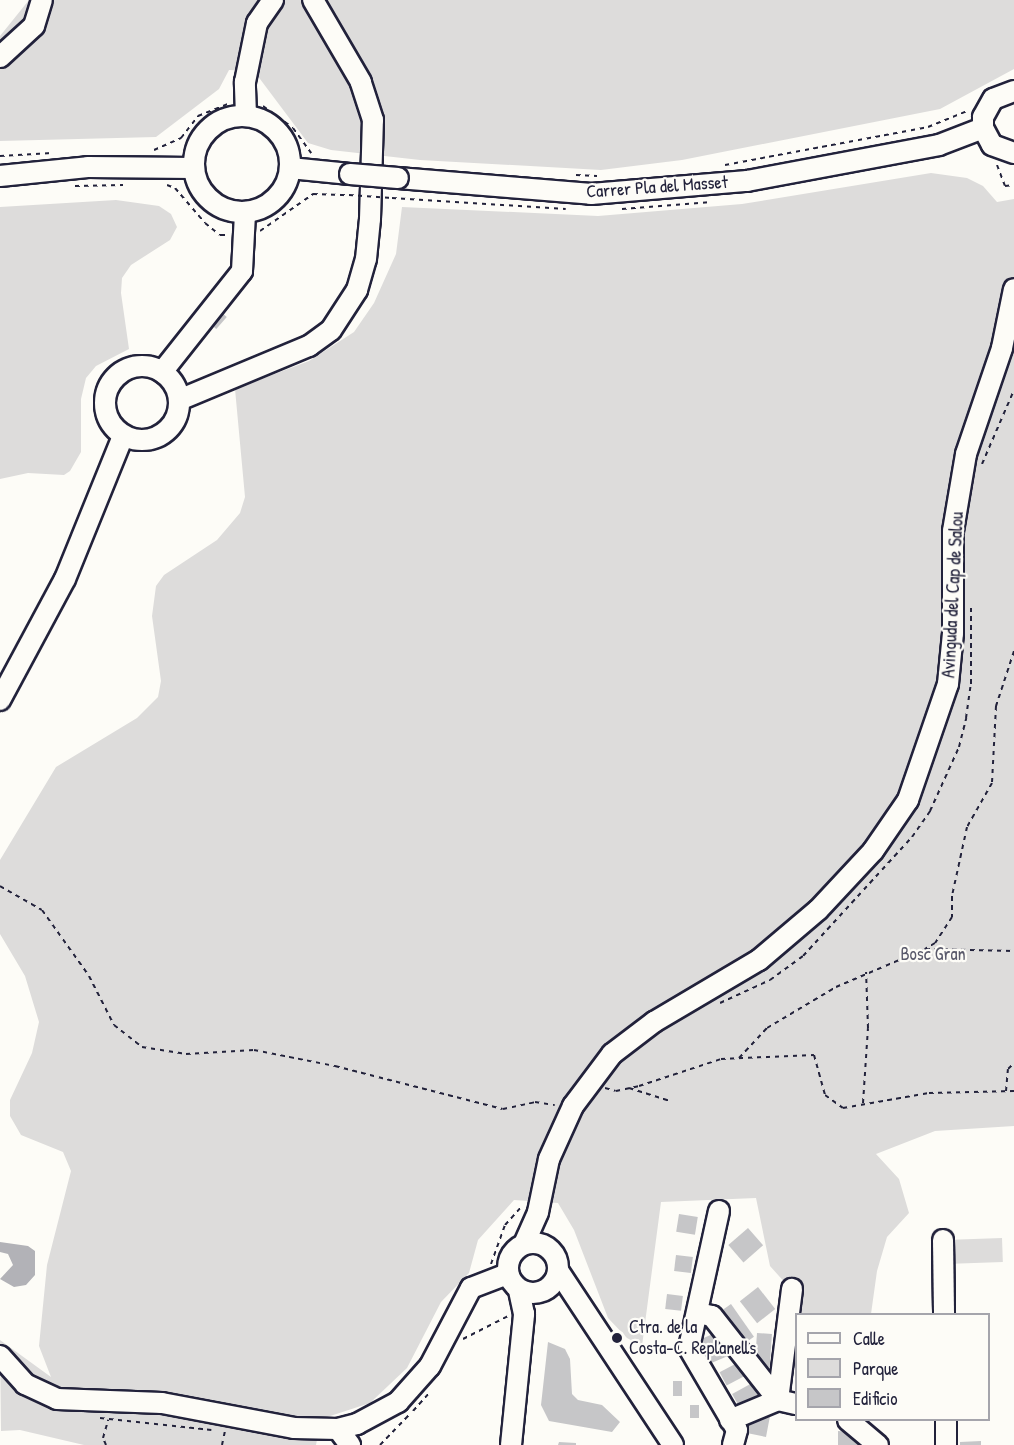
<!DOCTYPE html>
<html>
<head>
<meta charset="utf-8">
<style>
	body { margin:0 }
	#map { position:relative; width:1014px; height:1445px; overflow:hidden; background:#fdfcf7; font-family:"Patrick Hand",sans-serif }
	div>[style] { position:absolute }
	.green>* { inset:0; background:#dddcdb; transform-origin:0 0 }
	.water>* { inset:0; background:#b2b2b7 }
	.building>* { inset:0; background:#c6c6c8; transform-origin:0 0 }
	.path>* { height:2px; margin-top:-1px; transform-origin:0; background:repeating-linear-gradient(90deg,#22223b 0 4.5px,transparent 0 9px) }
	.roads { filter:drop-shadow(2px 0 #22223b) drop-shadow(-2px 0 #22223b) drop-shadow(0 2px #22223b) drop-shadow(0 -2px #22223b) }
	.minor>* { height:20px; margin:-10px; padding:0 10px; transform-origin:10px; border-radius:10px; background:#fdfcf7 }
	.minor>.ring { margin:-10px; padding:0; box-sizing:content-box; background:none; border:20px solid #fdfcf7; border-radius:50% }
	.path-bridge>* { height:2px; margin-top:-1px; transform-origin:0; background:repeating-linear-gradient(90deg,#22223b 0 4.5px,transparent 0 9px) }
	.bridges { filter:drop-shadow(2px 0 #22223b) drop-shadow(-2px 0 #22223b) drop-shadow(0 2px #22223b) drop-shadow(0 -2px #22223b) }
	.minor-bridge>* { height:20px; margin:-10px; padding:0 10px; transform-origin:10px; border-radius:10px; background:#fdfcf7 }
	.dots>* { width:16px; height:16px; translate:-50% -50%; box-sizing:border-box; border:3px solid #fdfcf7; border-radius:50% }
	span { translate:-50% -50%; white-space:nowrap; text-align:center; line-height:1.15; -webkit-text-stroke:4.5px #fdfcf7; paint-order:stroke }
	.street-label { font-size:18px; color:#22223b }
	.park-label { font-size:18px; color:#5a5a6b }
	.poi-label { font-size:18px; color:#22223b }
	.left { translate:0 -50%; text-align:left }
	.legend { position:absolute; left:795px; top:1313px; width:195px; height:108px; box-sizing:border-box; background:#fdfcf7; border:2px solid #a5a5ac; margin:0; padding:8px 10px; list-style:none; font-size:18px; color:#22223b }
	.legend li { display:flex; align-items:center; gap:12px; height:30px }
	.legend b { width:30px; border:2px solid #a5a5ac }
</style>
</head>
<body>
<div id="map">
	<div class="green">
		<div style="clip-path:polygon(29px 0,1014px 0,1014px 69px,940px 109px,682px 160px,601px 170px,420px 160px,331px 150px,308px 143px,254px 71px,229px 70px,219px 89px,156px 137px,0 141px,0 36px)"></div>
		<div style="clip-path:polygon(931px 173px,967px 178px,983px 186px,997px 202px,1014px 199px,1014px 1126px,935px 1131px,876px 1154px,899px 1179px,909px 1213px,887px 1237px,877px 1271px,871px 1314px,802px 1314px,796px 1295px,770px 1266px,756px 1198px,661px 1202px,642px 1346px,627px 1338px,608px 1318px,574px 1230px,558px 1203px,514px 1200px,478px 1240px,469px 1273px,441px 1302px,407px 1368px,370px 1403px,321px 1419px,316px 1445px,84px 1445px,20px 1430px,1px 1431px,0 1340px,51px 1377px,39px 1346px,47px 1265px,71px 1171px,63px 1152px,21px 1135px,10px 1116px,10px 1100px,32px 1053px,39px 1022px,25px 976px,0 934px,0 860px,56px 767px,137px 718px,158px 697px,161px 681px,152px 616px,156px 586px,164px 575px,217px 540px,240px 513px,245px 497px,235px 389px,309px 361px,354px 332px,374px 303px,396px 254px,402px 207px,598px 216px,742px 204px)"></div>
		<div style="clip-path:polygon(116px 200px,159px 206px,171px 214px,177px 227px,170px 240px,131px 265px,122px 278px,121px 293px,129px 349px,96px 366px,86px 378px,81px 399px,81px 452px,70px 471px,64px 475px,28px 473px,0 479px,0 207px)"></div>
		<div style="left:1002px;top:1238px;width:24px;height:50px;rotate:88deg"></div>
	</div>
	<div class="water">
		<div style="clip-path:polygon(0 1242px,28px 1246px,35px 1251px,35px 1275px,26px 1285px,14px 1287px,0 1279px,13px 1265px,8px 1254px,0 1252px)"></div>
	</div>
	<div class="building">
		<div style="left:220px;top:311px;width:9px;height:16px;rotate:41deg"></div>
		<div style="left:679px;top:1214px;width:19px;height:18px;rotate:9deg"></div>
		<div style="left:748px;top:1228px;width:23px;height:26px;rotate:49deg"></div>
		<div style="left:676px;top:1255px;width:17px;height:16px;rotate:7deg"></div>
		<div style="left:758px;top:1287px;width:28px;height:23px;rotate:52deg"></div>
		<div style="left:667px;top:1294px;width:16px;height:15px;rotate:7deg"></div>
		<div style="left:731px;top:1304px;width:40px;height:16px;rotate:55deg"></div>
		<div style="left:720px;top:1331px;width:26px;height:21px;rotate:67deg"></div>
		<div style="left:757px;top:1333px;width:15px;height:33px;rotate:4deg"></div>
		<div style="clip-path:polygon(548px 1342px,565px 1349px,570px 1359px,572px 1394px,578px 1400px,602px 1405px,620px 1422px,612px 1432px,549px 1421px,541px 1405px)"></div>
		<div style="left:739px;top:1362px;width:15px;height:22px;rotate:62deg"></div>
		<div style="left:673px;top:1381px;width:9px;height:15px"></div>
		<div style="left:754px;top:1382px;width:18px;height:25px;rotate:61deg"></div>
		<div style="left:690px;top:1405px;width:9px;height:13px"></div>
		<div style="clip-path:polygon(756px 1415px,770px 1416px,766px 1437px,742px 1432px,745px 1421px,754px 1423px)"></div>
		<div style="clip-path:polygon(838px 1431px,863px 1433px,863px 1445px,838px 1445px)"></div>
		<div style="clip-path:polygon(981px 1441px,981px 1445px,960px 1445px,960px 1442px)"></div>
		<div style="clip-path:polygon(559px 1442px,576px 1443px,576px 1445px,558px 1445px)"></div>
	</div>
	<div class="path">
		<div style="left:263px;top:106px;width:37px;rotate:36deg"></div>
		<div style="left:293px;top:128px;width:31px;rotate:54deg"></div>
		<div style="left:154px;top:150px;width:30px;rotate:-24deg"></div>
		<div style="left:181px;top:138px;width:28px;rotate:-52deg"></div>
		<div style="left:198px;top:116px;width:35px;rotate:-22deg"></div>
		<div style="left:0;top:156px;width:52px;rotate:-3.3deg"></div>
		<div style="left:725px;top:165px;width:207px;rotate:-10.6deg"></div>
		<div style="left:928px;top:127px;width:42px;rotate:-22.3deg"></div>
		<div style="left:997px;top:165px;width:22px;rotate:69deg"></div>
		<div style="left:1005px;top:186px;width:9px;rotate:-6deg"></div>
		<div style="left:576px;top:175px;width:21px;rotate:3deg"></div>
		<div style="left:167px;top:185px;width:9px;rotate:21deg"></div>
		<div style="left:175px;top:188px;width:46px;rotate:49.4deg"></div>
		<div style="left:205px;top:223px;width:19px;rotate:39deg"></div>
		<div style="left:220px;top:235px;width:8px"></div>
		<div style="left:75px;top:186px;width:48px;rotate:-1.2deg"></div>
		<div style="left:392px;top:198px;width:174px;rotate:3.6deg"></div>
		<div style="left:622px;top:209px;width:90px;rotate:-4.4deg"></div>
		<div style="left:260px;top:231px;width:65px;rotate:-34.9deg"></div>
		<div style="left:313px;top:194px;width:36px;rotate:2deg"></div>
		<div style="left:982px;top:464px;width:81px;rotate:-66.6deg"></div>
		<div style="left:1014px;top:651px;width:58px;rotate:108.1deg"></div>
		<div style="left:996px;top:706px;width:77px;rotate:93deg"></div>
		<div style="left:992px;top:783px;width:51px;rotate:119.6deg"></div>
		<div style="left:967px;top:827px;width:71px;rotate:102.3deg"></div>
		<div style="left:952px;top:896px;width:21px;rotate:90deg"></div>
		<div style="left:952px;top:917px;width:31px;rotate:123deg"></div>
		<div style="left:935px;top:943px;width:12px;rotate:149deg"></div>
		<div style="left:925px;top:949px;width:89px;rotate:1.3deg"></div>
		<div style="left:0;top:886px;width:48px;rotate:29.7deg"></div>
		<div style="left:42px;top:910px;width:81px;rotate:54.5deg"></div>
		<div style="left:89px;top:976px;width:55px;rotate:63deg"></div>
		<div style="left:114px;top:1025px;width:36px;rotate:38deg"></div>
		<div style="left:142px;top:1047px;width:45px;rotate:9deg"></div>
		<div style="left:186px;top:1054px;width:68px;rotate:-3.4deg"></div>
		<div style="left:254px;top:1050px;width:83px;rotate:11.2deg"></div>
		<div style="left:335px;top:1066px;width:173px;rotate:14.4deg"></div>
		<div style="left:503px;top:1109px;width:33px;rotate:-12deg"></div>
		<div style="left:535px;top:1102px;width:20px;rotate:9deg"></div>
		<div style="left:720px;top:1003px;width:55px;rotate:-24.7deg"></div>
		<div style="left:770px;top:980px;width:41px;rotate:-36deg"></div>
		<div style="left:803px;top:956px;width:161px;rotate:-47.5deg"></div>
		<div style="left:912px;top:837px;width:32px;rotate:-55deg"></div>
		<div style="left:930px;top:811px;width:70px;rotate:-65.6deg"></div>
		<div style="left:959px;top:747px;width:30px;rotate:-76deg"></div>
		<div style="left:966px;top:718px;width:34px;rotate:-82deg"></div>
		<div style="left:971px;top:684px;width:81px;rotate:-90deg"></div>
		<div style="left:739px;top:1058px;width:41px;rotate:-47deg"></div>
		<div style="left:767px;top:1028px;width:80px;rotate:-30.7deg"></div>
		<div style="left:836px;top:987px;width:97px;rotate:-23.1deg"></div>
		<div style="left:605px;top:1088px;width:11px;rotate:15deg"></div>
		<div style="left:616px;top:1091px;width:24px;rotate:-12deg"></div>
		<div style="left:639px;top:1086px;width:86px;rotate:-18.2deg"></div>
		<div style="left:721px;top:1059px;width:93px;rotate:-2.5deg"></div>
		<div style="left:814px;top:1055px;width:41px;rotate:74.6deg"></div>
		<div style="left:825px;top:1095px;width:22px;rotate:36deg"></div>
		<div style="left:843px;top:1108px;width:87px;rotate:-9.9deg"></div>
		<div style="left:929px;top:1093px;width:85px;rotate:-1.3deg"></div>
		<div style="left:629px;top:1088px;width:43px;rotate:17.6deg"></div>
		<div style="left:1006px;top:1091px;width:22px;rotate:-85deg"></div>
		<div style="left:1008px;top:1069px;width:8px;rotate:-45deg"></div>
		<div style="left:863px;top:1103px;width:75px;rotate:-86.2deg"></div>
		<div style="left:868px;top:1028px;width:56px;rotate:-92deg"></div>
		<div style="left:491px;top:1264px;width:41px;rotate:-70.3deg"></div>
		<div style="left:505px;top:1225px;width:24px;rotate:-48deg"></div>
		<div style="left:463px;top:1339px;width:51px;rotate:-27.1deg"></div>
		<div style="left:413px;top:1411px;width:24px;rotate:-48deg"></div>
		<div style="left:100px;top:1418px;width:112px;rotate:6.2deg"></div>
		<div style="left:106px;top:1445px;width:8px;rotate:-113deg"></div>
		<div style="left:103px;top:1438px;width:19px;rotate:-74deg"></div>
		<div style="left:222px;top:1445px;width:14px;rotate:-78deg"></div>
		<div style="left:380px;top:1445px;width:42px;rotate:-46deg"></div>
	</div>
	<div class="roads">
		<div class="minor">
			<div style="left:0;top:57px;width:46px;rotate:-42.4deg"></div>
			<div style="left:34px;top:26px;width:27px;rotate:-73deg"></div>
			<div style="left:1014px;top:91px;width:22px;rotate:159deg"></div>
			<div style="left:993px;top:99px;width:21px;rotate:119deg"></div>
			<div style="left:983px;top:117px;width:11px;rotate:90deg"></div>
			<div style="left:983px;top:128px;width:19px;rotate:62deg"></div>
			<div style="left:992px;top:145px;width:23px;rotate:20deg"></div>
			<div class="ring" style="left:194px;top:116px;width:76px;height:76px"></div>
			<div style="left:246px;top:116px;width:34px;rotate:-92deg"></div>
			<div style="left:245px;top:82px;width:60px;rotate:-78.5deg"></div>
			<div style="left:257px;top:23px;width:28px;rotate:-55deg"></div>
			<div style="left:290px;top:168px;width:60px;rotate:5.7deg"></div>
			<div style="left:0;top:176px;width:88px;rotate:-5.8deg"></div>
			<div style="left:88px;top:167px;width:105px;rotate:0.5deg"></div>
			<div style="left:398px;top:178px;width:194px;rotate:4.7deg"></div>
			<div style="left:591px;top:194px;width:157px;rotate:-4.8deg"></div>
			<div style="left:747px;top:181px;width:195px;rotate:-10.6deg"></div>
			<div style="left:939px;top:145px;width:47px;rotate:-21.1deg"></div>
			<div class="ring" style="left:105px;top:366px;width:54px;height:54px"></div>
			<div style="left:162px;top:372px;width:129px;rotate:-51.6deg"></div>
			<div style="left:242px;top:271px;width:58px;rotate:-87deg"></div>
			<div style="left:179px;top:400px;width:141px;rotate:-22.6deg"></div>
			<div style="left:309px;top:346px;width:27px;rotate:-36deg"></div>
			<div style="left:331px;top:330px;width:48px;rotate:-57deg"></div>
			<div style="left:357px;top:290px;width:32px;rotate:-74deg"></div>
			<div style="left:366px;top:259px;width:40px;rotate:-84.3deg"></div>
			<div style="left:370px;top:219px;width:99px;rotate:-88.3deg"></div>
			<div style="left:373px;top:120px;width:40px;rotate:-108deg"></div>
			<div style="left:361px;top:82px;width:95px;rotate:-120.3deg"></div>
			<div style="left:0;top:700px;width:137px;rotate:-61.8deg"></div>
			<div style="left:65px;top:579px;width:154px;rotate:-67.9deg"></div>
			<div style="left:719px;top:1211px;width:140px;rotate:102.4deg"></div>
			<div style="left:689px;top:1348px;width:95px;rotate:59.7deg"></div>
			<div style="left:737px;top:1430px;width:16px;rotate:105deg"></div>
			<div style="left:943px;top:1240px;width:74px;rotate:89.2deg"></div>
			<div class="ring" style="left:508px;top:1243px;width:30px;height:30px"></div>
			<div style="left:524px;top:1244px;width:35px;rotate:-66deg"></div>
			<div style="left:538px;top:1212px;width:54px;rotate:-78.3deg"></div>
			<div style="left:549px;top:1159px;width:58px;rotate:-65.6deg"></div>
			<div style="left:573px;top:1106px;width:65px;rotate:-53.1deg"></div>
			<div style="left:612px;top:1054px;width:53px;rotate:-37.3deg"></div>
			<div style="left:654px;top:1022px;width:122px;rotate:-30.6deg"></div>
			<div style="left:759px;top:960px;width:77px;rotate:-40.3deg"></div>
			<div style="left:818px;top:910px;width:81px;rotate:-47deg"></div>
			<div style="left:873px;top:851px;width:62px;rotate:-55.5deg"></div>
			<div style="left:908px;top:800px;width:123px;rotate:-71deg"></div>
			<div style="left:948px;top:684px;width:51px;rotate:-84.4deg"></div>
			<div style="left:953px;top:633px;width:102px;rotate:-90deg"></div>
			<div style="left:953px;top:531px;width:78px;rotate:-80.4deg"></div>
			<div style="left:966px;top:454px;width:112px;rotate:-71.2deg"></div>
			<div style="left:1002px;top:348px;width:60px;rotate:-78.5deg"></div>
			<div style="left:559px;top:1272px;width:207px;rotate:56.6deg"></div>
			<div style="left:698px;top:1313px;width:14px;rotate:12deg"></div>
			<div style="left:712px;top:1316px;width:107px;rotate:51.8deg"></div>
			<div style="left:0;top:1356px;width:38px;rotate:48deg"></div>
			<div style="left:25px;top:1384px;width:35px;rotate:25deg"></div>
			<div style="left:57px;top:1399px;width:105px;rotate:2.2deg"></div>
			<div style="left:162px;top:1403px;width:134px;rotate:10.7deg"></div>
			<div style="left:294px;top:1428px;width:44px;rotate:1.3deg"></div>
			<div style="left:338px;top:1429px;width:20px;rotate:-15deg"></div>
			<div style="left:357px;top:1424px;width:47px;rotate:-28.2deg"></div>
			<div style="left:398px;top:1402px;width:48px;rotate:-48.4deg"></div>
			<div style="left:430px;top:1366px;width:88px;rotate:-62.3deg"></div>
			<div style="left:471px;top:1288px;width:40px;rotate:-21deg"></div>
			<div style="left:778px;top:1400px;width:112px;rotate:-82.8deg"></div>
			<div style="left:778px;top:1400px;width:18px;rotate:13deg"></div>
			<div style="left:730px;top:1420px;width:52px;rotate:-22.6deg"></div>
			<div style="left:848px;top:1420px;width:39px;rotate:40deg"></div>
			<div style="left:946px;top:1420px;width:25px;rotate:90deg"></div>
			<div style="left:338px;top:1429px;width:20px;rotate:53deg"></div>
			<div style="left:511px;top:1445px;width:132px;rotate:-84.3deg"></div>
			<div style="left:524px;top:1314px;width:25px;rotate:-102deg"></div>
		</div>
	</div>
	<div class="path-bridge">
		<div style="left:349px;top:195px;width:43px;rotate:4deg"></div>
	</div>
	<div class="bridges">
		<div class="minor-bridge">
			<div style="left:350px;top:174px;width:48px;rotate:4.8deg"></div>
		</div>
	</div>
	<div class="dots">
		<div style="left:617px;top:1338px;background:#22223b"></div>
	</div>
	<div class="street-label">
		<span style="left:657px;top:187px;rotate:-4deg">Carrer Pla del Masset</span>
		<span style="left:953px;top:595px;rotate:-87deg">Avinguda del Cap de Salou</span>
	</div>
	<div class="park-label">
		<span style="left:933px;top:954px">Bosc Gran</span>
	</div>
	<div class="poi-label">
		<span class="left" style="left:629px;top:1338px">Ctra. de la<br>Costa-C. Replanells</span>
	</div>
	<ul class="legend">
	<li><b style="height:8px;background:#fdfcf7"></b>Calle</li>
	<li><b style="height:16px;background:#dddcdb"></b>Parque</li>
	<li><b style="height:16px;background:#c6c6c8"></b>Edificio</li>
	</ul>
</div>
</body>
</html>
